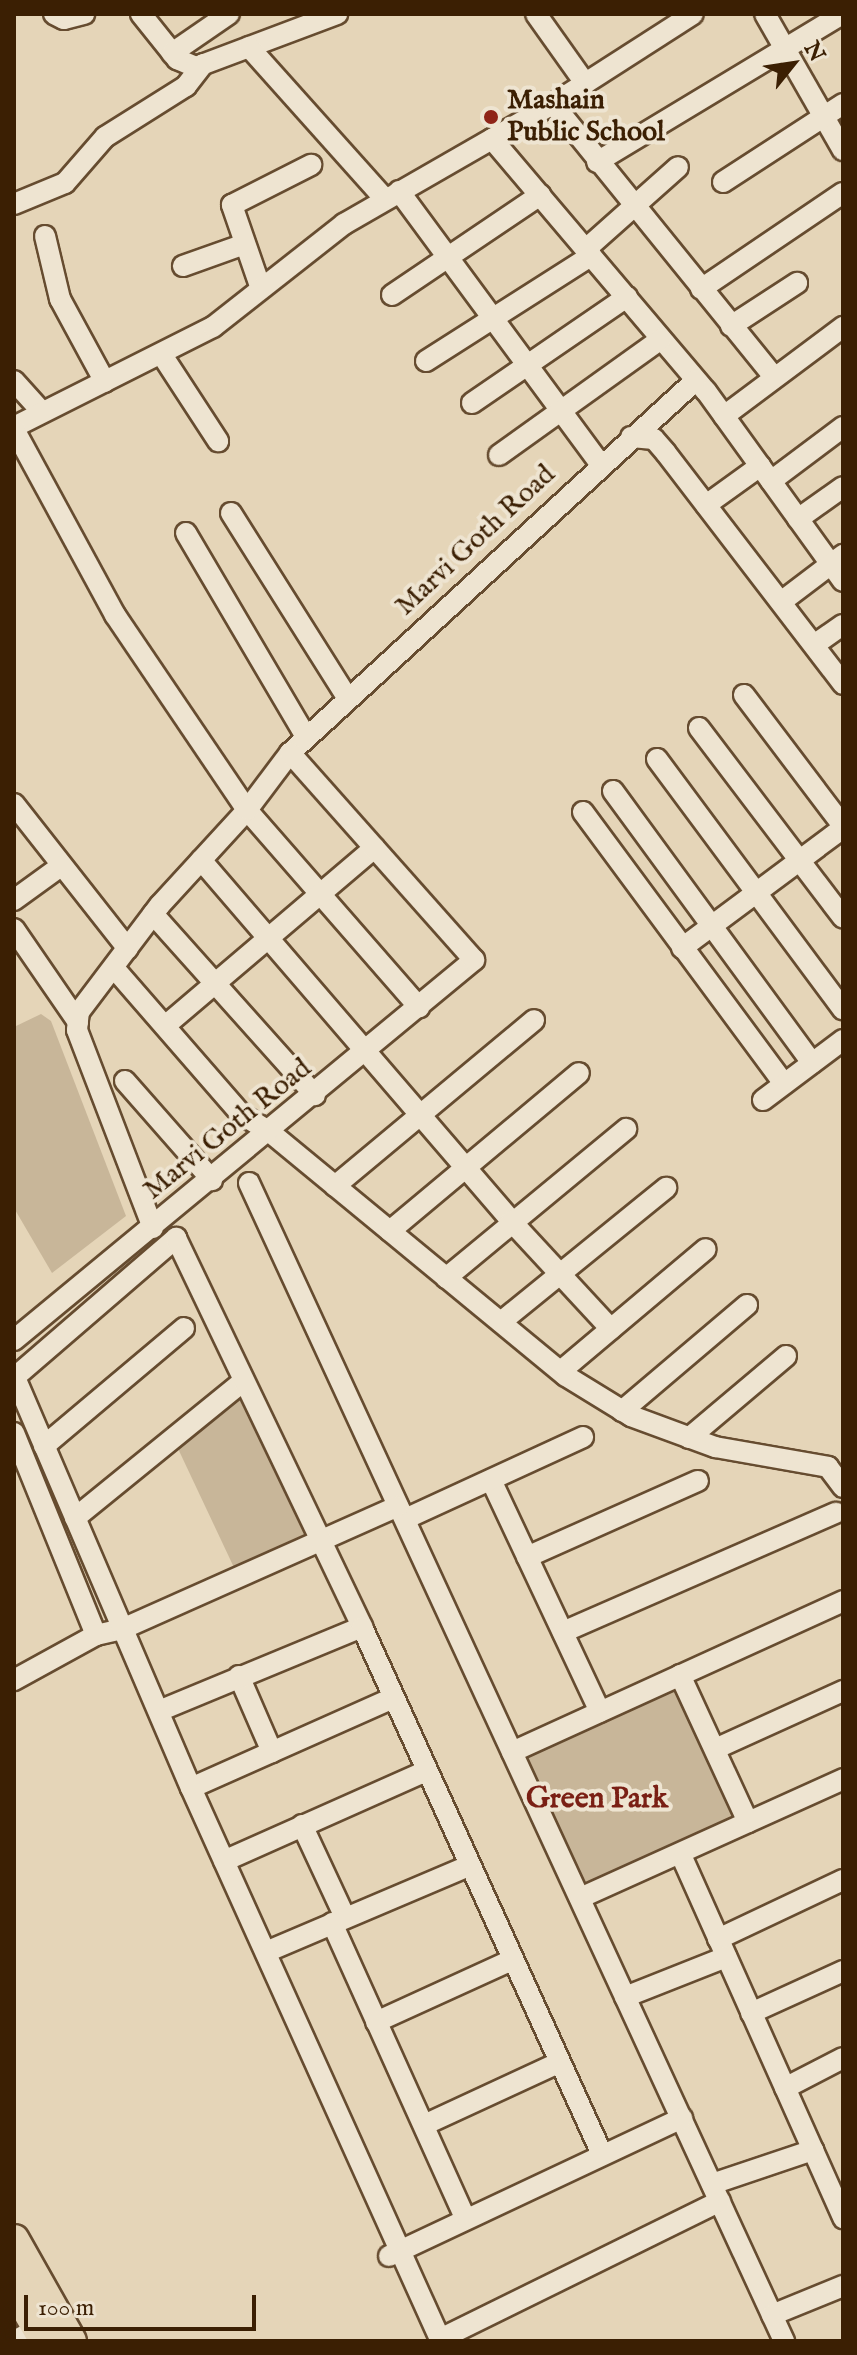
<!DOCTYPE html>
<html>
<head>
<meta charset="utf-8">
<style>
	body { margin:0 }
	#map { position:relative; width:857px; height:2355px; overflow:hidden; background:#e5d5b8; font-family:"IM FELL English",serif }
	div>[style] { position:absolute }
	.green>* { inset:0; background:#c8b699; transform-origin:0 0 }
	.roads { filter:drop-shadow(2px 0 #664c30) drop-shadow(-2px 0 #664c30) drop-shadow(0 2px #664c30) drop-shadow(0 -2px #664c30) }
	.minor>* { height:20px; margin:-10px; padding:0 10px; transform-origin:10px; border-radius:10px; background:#eee4d1 }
	.highway>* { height:30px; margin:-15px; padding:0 15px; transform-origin:15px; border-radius:15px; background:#e5d5b8 }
	.dots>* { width:22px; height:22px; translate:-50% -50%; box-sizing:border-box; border:4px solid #eee4d1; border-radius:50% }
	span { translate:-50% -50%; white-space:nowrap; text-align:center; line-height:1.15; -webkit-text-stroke:8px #eee4d1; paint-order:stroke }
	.poi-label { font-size:28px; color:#3b1f03; font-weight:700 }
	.left { translate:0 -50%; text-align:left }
	.street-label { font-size:28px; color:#3b1f03 }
	.neighbourhood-label { font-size:30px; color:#7a1f14; font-weight:700 }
	.frame { position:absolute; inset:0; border:16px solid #3b1f03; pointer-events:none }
	.north { position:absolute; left:753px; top:24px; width:80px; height:80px; -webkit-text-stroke:6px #eee4d1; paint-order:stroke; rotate:60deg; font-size:22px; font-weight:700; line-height:32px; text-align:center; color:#3b1f03 }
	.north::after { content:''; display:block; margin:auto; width:28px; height:36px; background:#3b1f03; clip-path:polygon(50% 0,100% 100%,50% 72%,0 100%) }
	.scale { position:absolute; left:24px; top:2295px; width:232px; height:36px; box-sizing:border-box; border:4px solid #3b1f03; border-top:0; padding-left:10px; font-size:24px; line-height:28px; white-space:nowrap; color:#3b1f03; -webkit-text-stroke:6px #eee4d1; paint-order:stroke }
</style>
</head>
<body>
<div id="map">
	<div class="green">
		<div style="clip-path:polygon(41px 1014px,51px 1021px,126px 1216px,52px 1273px,14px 1208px,14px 1027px)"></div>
		<div style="clip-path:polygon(241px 1383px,320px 1540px,238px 1576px,173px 1438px)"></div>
		<div style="left:680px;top:1675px;width:162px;height:185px;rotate:65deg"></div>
	</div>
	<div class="roads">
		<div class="minor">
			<div style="left:54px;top:14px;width:11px;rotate:27deg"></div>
			<div style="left:64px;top:19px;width:21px;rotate:-14deg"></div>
			<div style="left:141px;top:14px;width:58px;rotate:51.3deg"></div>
			<div style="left:177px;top:59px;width:21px;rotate:23deg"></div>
			<div style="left:196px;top:67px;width:151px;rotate:-20.6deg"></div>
			<div style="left:536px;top:14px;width:85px;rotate:54.6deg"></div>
			<div style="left:765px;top:14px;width:157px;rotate:60.2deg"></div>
			<div style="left:249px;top:47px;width:204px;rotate:48.2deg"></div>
			<div style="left:172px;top:53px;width:69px;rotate:-34.4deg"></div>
			<div style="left:553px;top:104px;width:350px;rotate:51deg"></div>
			<div style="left:492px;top:139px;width:331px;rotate:49.7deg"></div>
			<div style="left:706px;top:391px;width:234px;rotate:54.2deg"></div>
			<div style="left:597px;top:162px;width:286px;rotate:-31.1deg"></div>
			<div style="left:723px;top:182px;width:143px;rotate:-33deg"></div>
			<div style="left:399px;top:191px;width:339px;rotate:53.6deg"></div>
			<div style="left:14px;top:204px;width:55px;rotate:-22.4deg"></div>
			<div style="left:65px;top:183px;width:61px;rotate:-49deg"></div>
			<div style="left:105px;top:137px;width:96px;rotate:-32.2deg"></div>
			<div style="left:186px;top:86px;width:28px;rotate:-52deg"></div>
			<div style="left:45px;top:236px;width:65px;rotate:76.6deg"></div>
			<div style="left:60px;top:299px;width:94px;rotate:61.5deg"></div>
			<div style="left:586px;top:249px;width:123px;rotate:-41.7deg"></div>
			<div style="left:183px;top:266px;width:63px;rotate:-19.6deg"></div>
			<div style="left:260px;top:286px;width:86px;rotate:-109.1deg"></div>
			<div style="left:232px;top:205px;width:89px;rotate:-26.9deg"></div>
			<div style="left:701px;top:289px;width:171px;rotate:-34.1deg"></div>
			<div style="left:392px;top:295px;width:179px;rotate:-34deg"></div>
			<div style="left:731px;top:326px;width:79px;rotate:-33.1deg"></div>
			<div style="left:162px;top:355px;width:103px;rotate:56.9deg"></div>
			<div style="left:426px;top:361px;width:196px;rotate:-32.5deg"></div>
			<div style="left:14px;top:381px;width:42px;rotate:47.9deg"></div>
			<div style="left:472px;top:403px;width:188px;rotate:-34.4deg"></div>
			<div style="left:724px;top:416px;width:149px;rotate:-36.8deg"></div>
			<div style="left:14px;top:427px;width:223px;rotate:-26.7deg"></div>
			<div style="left:213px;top:327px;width:167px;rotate:-38.2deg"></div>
			<div style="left:344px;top:224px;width:241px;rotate:-29.9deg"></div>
			<div style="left:553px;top:104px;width:166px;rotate:-32.7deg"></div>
			<div style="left:14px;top:429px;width:212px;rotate:61.5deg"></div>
			<div style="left:115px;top:615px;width:235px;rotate:55.9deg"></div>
			<div style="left:247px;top:810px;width:262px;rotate:48.9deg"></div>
			<div style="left:631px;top:437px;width:23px;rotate:5deg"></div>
			<div style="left:654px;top:439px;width:18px;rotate:49deg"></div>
			<div style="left:666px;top:453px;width:291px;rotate:52.5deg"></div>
			<div style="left:499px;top:455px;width:199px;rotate:-35.6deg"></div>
			<div style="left:771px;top:481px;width:90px;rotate:-36.9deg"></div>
			<div style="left:706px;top:505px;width:67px;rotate:-35.8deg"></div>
			<div style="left:231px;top:513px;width:220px;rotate:57.8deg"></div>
			<div style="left:798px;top:519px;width:55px;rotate:-35.4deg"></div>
			<div style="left:186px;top:533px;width:237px;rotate:59.5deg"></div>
			<div style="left:781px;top:602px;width:78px;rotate:-37.2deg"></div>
			<div style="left:814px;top:645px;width:35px;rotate:-35deg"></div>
			<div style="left:744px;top:695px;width:164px;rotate:52.9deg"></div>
			<div style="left:699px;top:728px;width:238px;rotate:52.8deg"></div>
			<div style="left:657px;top:759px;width:312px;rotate:53.4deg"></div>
			<div style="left:613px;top:791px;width:337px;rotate:53.8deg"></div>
			<div style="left:14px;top:804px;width:184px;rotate:51.8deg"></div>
			<div style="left:583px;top:812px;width:338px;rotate:53.5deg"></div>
			<div style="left:201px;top:860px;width:476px;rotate:49.3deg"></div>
			<div style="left:511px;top:1221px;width:147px;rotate:47.2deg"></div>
			<div style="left:14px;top:900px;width:58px;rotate:-35.9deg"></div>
			<div style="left:153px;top:914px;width:243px;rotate:48.2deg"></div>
			<div style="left:14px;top:929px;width:113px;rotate:55.5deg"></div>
			<div style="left:682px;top:948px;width:201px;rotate:-36.7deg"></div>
			<div style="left:114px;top:968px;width:194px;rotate:49deg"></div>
			<div style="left:241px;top:1114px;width:36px;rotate:32deg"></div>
			<div style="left:271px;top:1133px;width:382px;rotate:39.5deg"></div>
			<div style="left:566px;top:1376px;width:76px;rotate:31.6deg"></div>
			<div style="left:631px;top:1416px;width:90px;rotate:20.3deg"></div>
			<div style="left:715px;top:1447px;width:115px;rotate:10deg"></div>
			<div style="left:828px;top:1467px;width:25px;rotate:53deg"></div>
			<div style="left:165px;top:1026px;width:275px;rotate:-40.4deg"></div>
			<div style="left:125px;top:1081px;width:132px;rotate:48.7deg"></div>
			<div style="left:763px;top:1100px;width:100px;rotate:-36.9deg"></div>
			<div style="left:249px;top:1183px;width:1276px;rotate:65.2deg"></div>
			<div style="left:335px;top:1186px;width:259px;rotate:-39.8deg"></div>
			<div style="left:153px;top:1228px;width:212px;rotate:-111deg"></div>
			<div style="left:77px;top:1030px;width:18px;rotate:-84deg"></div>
			<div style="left:79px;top:1012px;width:134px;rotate:-52.9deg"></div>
			<div style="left:160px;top:905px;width:129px;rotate:-47.5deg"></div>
			<div style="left:247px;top:810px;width:71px;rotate:-53deg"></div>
			<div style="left:290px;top:753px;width:551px;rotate:-42.57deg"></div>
			<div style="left:390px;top:1231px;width:246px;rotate:-39.9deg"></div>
			<div style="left:446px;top:1278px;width:234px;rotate:-39.6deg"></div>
			<div style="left:501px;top:1322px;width:213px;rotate:-39.1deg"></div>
			<div style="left:14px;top:1340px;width:597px;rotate:-39.56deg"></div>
			<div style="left:474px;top:960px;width:277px;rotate:-131.6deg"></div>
			<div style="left:561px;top:1371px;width:189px;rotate:-40.1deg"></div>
			<div style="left:622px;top:1411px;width:164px;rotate:-40.3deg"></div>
			<div style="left:14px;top:1433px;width:218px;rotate:67.9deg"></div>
			<div style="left:96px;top:1635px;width:94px;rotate:151.2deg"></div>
			<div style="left:689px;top:1438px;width:127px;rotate:-40.2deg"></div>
			<div style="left:44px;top:1446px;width:183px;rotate:-40.1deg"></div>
			<div style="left:491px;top:1480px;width:256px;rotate:64.8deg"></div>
			<div style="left:75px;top:1518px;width:214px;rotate:-39.1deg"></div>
			<div style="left:405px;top:1519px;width:196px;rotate:-24.7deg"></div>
			<div style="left:527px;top:1557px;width:187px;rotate:-24deg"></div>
			<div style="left:563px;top:1632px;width:298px;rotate:-23.6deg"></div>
			<div style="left:96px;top:1635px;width:27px;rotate:-13deg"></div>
			<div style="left:122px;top:1629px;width:302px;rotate:-24deg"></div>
			<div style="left:680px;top:1675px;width:162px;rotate:65.2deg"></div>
			<div style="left:239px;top:1676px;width:83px;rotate:66.5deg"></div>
			<div style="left:393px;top:1698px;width:221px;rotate:156deg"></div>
			<div style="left:191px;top:1788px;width:605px;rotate:65.68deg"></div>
			<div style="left:440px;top:2339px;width:312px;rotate:-26.2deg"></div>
			<div style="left:159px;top:1711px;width:220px;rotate:-22.5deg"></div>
			<div style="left:715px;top:1749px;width:141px;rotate:-24.4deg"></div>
			<div style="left:512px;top:1752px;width:364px;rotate:-24.5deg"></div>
			<div style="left:191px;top:1788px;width:447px;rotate:-113.2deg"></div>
			<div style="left:15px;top:1377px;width:213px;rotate:-40.8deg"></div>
			<div style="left:176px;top:1238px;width:431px;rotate:64.4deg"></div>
			<div style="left:362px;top:1627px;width:579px;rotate:65.52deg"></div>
			<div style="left:302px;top:1825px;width:99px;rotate:65deg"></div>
			<div style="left:681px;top:1855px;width:398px;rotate:65.9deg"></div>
			<div style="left:224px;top:1861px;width:221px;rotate:-24deg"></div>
			<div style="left:580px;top:1898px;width:289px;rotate:-24.3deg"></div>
			<div style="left:332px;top:1923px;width:324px;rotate:65.7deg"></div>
			<div style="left:718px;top:1939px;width:138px;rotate:-25.3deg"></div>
			<div style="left:266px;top:1952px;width:220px;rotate:-23deg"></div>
			<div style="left:625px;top:1997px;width:109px;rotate:-21.6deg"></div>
			<div style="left:751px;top:2013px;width:101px;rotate:-24.5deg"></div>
			<div style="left:376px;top:2022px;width:149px;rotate:-24.5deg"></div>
			<div style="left:785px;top:2088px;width:65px;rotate:-27.3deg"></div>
			<div style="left:424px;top:2125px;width:148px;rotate:-24.8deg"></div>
			<div style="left:712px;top:2184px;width:107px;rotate:-18.6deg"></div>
			<div style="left:389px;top:2256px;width:324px;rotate:-25.2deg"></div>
			<div style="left:772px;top:2315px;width:77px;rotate:-22.2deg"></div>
			<div style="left:14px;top:2341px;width:27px;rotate:-28deg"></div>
		</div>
		<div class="highway">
			<div style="left:14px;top:2240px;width:116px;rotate:60.6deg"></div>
			<div style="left:14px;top:2287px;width:62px;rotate:60.1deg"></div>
		</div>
	</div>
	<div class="dots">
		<div style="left:491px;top:117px;background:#8f2418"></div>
	</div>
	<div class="poi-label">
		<span class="left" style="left:507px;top:117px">Mashain<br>Public School</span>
	</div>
	<div class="street-label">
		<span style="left:476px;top:541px;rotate:-43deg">Marvi Goth Road</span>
		<span style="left:228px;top:1130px;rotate:-39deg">Marvi Goth Road</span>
	</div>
	<div class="neighbourhood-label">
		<span style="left:597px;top:1799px">Green Park</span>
	</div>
	<div class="frame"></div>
	<div class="north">N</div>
	<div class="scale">100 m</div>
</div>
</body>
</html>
